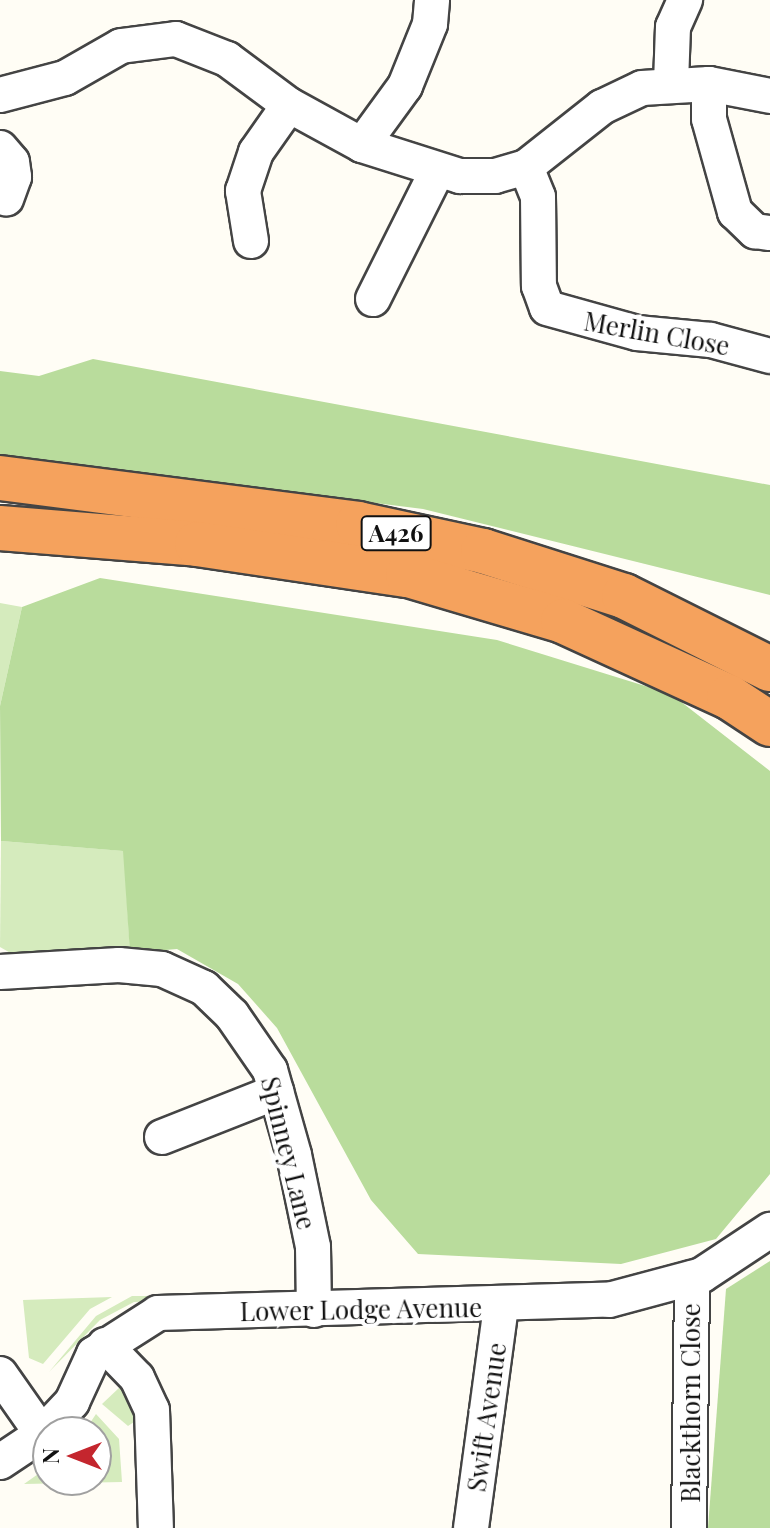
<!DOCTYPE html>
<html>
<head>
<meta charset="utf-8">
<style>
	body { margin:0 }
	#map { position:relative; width:770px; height:1528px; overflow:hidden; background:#fffdf5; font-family:"Playfair Display",serif }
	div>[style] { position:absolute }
	.green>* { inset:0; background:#d5ebbd }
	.forest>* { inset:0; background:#b9dc9c }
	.roads { filter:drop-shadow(2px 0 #444) drop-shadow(-2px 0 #444) drop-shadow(0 2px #444) drop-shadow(0 -2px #444) }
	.minor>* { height:34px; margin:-17px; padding:0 17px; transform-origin:17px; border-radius:17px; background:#fff }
	.highway>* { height:44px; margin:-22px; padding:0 22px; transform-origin:22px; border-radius:22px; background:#f5a25d }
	span { translate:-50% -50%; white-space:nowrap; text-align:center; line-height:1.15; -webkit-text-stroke:8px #fff; paint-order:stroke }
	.shield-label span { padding:2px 6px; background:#fff; border:2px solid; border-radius:6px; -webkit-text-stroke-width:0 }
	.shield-label { font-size:24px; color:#111; font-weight:700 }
	.street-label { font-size:26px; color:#111 }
	.north { position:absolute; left:32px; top:1416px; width:80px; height:80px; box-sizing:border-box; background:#fff; border:2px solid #a0a0a0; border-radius:50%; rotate:270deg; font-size:22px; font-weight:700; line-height:32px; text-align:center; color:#111 }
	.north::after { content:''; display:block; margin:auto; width:28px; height:36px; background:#c4262e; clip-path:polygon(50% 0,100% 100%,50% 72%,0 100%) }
</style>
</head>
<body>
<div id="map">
	<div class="green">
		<div style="clip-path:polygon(0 603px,22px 607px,0 706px)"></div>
		<div style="clip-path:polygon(1px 841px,124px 851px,130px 953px,14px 955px,0 947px)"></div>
		<div style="clip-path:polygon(132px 1296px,156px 1296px,157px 1301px,134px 1302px,100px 1320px,49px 1372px,96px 1316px)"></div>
		<div style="clip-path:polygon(112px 1297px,90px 1309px,43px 1364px,29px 1358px,23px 1300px)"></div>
		<div style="clip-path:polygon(120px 1387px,130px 1395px,137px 1420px,128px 1426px,102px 1404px)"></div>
		<div style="clip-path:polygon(96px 1414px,119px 1439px,122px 1482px,24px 1484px,48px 1467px,48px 1480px,96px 1480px,96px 1432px,84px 1432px)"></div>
	</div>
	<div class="forest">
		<div style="clip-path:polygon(93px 359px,770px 485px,770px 595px,423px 509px,0 456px,0 371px,39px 376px)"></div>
		<div style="clip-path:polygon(100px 578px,497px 640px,671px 694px,770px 771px,770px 1174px,716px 1239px,621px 1264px,418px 1254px,371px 1200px,277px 1028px,238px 984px,177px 949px,130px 953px,123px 851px,1px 841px,0 706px,22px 607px)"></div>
		<div style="clip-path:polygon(770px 1261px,770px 1528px,708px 1528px,726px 1289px)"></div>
	</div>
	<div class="roads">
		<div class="minor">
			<div style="left:671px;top:84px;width:57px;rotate:-88deg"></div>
			<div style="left:673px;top:27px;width:30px;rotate:-66deg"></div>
			<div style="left:709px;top:84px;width:35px;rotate:90deg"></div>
			<div style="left:709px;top:119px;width:97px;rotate:74.4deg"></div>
			<div style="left:735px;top:212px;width:28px;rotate:44deg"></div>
			<div style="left:755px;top:231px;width:15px;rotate:8deg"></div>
			<div style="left:0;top:95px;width:67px;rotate:-14.7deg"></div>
			<div style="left:65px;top:78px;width:64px;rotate:-29.7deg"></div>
			<div style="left:121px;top:46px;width:55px;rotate:-7.3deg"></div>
			<div style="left:176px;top:39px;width:55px;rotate:21.4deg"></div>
			<div style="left:227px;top:59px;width:77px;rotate:36.6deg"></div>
			<div style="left:289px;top:105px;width:83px;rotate:28.7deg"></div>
			<div style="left:362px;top:145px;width:103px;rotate:17.6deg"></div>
			<div style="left:460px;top:176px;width:35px"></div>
			<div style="left:495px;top:176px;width:32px;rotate:-16deg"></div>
			<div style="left:526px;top:167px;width:97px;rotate:-38.3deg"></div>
			<div style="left:602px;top:107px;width:44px;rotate:-25.4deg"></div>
			<div style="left:642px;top:88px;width:67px;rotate:-3.4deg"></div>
			<div style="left:709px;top:84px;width:62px;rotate:11.1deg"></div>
			<div style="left:362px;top:145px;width:73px;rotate:-53.9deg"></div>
			<div style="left:405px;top:86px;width:67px;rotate:-68deg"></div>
			<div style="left:430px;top:24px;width:24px;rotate:-85deg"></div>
			<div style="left:0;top:148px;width:18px;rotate:49deg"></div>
			<div style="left:12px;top:162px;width:15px;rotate:82deg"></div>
			<div style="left:14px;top:177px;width:23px;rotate:110deg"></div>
			<div style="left:526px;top:167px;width:32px;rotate:68deg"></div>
			<div style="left:538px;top:197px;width:89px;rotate:89.4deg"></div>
			<div style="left:539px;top:286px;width:23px;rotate:70deg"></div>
			<div style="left:547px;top:308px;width:93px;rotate:15.5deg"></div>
			<div style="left:637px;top:333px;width:74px;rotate:5.4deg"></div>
			<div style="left:711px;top:340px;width:61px;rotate:15.2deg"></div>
			<div style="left:251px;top:241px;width:51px;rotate:-99.1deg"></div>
			<div style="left:243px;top:191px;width:41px;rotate:-71.6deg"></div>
			<div style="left:256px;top:152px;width:57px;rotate:-54.9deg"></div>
			<div style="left:373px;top:299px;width:143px;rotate:-63.4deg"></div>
			<div style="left:0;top:972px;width:119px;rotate:-3.4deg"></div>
			<div style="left:119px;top:965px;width:43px;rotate:5.3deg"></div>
			<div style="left:162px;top:969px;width:46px;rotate:24.3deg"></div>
			<div style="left:204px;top:988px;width:39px;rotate:44deg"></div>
			<div style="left:232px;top:1015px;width:67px;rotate:55.4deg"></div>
			<div style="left:270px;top:1070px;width:88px;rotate:74.2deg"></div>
			<div style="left:294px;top:1155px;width:94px;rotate:78.3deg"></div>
			<div style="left:313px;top:1247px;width:63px;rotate:89.1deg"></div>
			<div style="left:162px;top:1137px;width:123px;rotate:-21.5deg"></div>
			<div style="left:105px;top:1345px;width:46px;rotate:45.9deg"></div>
			<div style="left:137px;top:1378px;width:35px;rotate:65deg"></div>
			<div style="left:152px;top:1410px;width:118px;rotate:88.1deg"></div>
			<div style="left:0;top:1374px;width:73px;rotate:55deg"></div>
			<div style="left:0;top:1462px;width:50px;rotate:-33.7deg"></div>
			<div style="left:42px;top:1434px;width:44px;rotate:-46.8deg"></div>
			<div style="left:72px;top:1402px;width:53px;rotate:-65.4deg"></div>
			<div style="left:94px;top:1354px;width:76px;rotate:-32.6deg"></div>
			<div style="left:158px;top:1313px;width:451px;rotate:-1.7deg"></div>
			<div style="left:609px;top:1300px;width:96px;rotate:-15deg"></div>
			<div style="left:702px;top:1275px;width:82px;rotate:-33.5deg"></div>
			<div style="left:471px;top:1528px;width:223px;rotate:-82.3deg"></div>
			<div style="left:689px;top:1528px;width:250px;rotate:-89.3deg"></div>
		</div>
		<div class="highway">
			<div style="left:0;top:478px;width:361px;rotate:7.3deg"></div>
			<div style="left:358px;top:524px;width:128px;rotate:12.2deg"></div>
			<div style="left:483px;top:551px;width:148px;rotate:17.7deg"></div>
			<div style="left:624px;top:596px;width:163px;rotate:26.6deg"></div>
			<div style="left:0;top:528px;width:198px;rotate:4.6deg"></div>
			<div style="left:197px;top:544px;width:213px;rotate:8.4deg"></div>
			<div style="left:408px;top:575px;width:162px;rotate:16.5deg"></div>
			<div style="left:563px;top:621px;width:183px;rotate:24.6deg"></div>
			<div style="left:729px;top:697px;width:49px;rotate:33.4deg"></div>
		</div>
	</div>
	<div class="shield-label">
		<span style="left:396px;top:533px">A426</span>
	</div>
	<div class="street-label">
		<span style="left:657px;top:333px;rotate:10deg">Merlin Close</span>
		<span style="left:289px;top:1153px;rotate:76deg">Spinney Lane</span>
		<span style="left:361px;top:1309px;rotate:-1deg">Lower Lodge Avenue</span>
		<span style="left:690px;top:1403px;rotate:-90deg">Blackthorn Close</span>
		<span style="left:486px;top:1417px;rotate:-82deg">Swift Avenue</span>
	</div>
	<div class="north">N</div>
</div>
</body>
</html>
